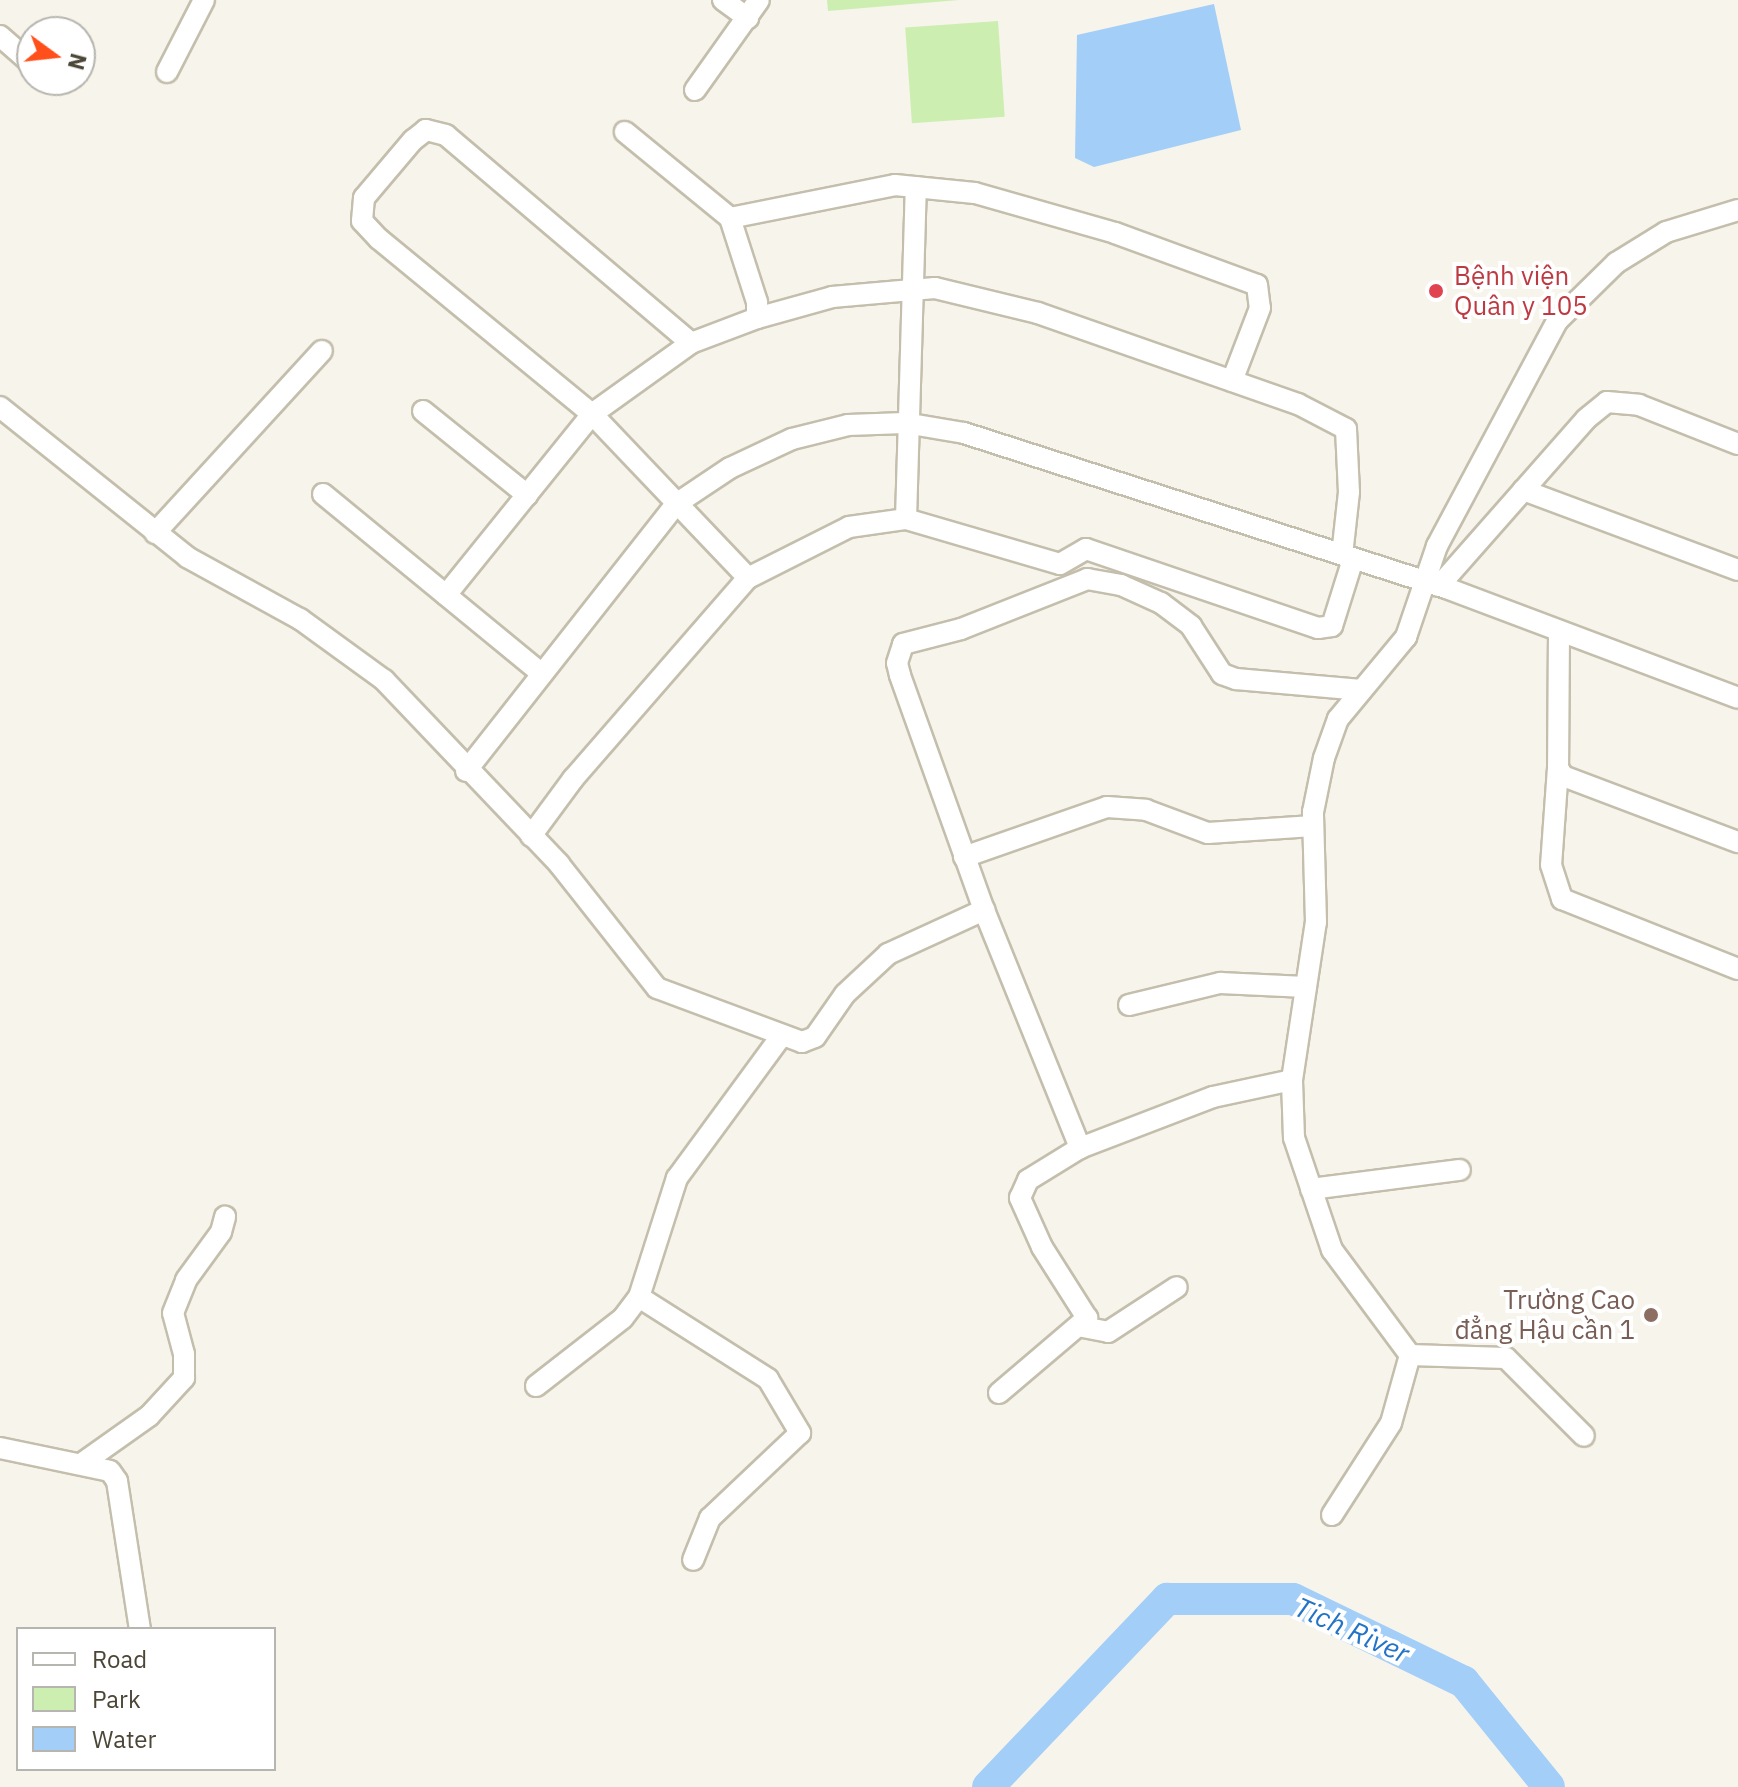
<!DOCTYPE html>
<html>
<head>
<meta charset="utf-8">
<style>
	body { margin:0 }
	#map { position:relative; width:1738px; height:1787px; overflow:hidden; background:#f7f4eb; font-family:"IBM Plex Sans",sans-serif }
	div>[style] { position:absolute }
	.green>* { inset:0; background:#cdeeb1; transform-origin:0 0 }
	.water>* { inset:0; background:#a3cef8 }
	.river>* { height:32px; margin:-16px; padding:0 16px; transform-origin:16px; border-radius:16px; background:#a3cef8 }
	.roads { filter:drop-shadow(2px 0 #c4beac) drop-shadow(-2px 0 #c4beac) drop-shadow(0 2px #c4beac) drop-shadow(0 -2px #c4beac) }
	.street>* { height:20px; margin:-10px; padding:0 10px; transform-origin:10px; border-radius:10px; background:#fff }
	.dots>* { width:22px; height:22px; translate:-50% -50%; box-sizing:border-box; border:4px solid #fff; border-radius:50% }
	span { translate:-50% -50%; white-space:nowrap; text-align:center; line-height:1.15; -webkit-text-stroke:8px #fff; paint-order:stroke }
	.health-label { font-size:26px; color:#be3a42 }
	.left { translate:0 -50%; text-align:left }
	.education-label { font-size:26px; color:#785e54 }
	.right { translate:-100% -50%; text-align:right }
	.water-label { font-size:28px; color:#2374c6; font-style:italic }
	.legend { position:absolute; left:16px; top:1627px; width:260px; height:144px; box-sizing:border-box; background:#fff; border:2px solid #b7b5af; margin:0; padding:10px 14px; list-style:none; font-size:24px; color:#4c4637 }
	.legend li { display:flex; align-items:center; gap:16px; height:40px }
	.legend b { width:40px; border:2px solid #b7b5af }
	.north { position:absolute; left:16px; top:16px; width:80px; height:80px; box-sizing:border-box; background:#fff; border:2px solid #b7b5af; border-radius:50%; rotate:105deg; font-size:22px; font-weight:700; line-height:32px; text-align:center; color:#4c4637 }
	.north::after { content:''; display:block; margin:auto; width:28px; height:36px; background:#ff4f1a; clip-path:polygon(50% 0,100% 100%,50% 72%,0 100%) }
</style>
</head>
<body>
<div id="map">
	<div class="green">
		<div style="clip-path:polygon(827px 0,959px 0,828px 11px)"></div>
		<div style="left:998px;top:21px;width:96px;height:93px;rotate:86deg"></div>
	</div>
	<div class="water">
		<div style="clip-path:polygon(1214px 4px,1241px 130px,1094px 167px,1075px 158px,1077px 35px)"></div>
	</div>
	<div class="river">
		<div style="left:988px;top:1787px;width:260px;rotate:-46.4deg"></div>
		<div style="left:1167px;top:1599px;width:126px"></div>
		<div style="left:1293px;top:1599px;width:190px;rotate:25.9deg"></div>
		<div style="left:1464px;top:1682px;width:135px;rotate:51deg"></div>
	</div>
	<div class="roads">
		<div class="street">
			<div style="left:723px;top:0;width:31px;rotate:36deg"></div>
			<div style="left:0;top:36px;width:43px;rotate:41.2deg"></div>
			<div style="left:167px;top:72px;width:81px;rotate:-62.8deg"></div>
			<div style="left:52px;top:80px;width:1px;rotate:45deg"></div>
			<div style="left:695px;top:90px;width:110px;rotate:-54.6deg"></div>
			<div style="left:730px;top:218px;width:168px;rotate:-11.3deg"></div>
			<div style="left:895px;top:185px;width:80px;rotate:5.7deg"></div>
			<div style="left:975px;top:193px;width:146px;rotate:15.9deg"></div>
			<div style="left:1115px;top:233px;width:151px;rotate:20.1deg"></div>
			<div style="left:1257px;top:285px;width:23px;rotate:83deg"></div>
			<div style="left:1260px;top:308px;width:78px;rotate:111deg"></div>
			<div style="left:757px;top:318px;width:78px;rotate:-15.6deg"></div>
			<div style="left:832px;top:297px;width:103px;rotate:-5deg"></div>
			<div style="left:935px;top:288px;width:106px;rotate:13.6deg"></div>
			<div style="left:1038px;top:313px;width:275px;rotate:19.3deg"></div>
			<div style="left:1298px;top:404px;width:54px;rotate:27.5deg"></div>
			<div style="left:1346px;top:429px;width:63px;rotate:87.3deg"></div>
			<div style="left:1349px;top:492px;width:63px;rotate:96.3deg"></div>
			<div style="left:691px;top:343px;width:321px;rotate:-139.7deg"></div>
			<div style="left:446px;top:135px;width:21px;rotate:-166deg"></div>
			<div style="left:426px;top:130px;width:16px;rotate:142deg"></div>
			<div style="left:413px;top:140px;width:76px;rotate:130.2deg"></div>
			<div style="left:364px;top:198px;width:23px;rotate:95deg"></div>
			<div style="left:362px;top:221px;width:25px;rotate:47deg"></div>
			<div style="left:379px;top:239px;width:276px;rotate:39.4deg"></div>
			<div style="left:592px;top:414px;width:226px;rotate:46.4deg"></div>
			<div style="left:0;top:407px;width:240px;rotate:38.7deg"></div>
			<div style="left:187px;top:557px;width:129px;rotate:28.8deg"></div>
			<div style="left:300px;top:619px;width:104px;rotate:36deg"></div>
			<div style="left:384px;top:680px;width:254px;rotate:46.4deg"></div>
			<div style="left:559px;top:864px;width:158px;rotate:51.7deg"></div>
			<div style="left:657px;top:988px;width:155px;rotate:20.4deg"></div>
			<div style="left:802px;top:1042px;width:14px;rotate:-21deg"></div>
			<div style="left:815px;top:1037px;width:52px;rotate:-55.1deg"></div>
			<div style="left:845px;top:994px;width:59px;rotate:-42.9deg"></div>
			<div style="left:888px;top:954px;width:106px;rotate:-24.6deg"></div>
			<div style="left:984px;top:910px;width:257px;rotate:68deg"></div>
			<div style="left:1080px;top:1148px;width:142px;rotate:-21deg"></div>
			<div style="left:1213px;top:1097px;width:81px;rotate:-12.1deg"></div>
			<div style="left:423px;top:411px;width:134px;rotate:38.9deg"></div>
			<div style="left:1523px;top:490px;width:229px;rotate:20.4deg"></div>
			<div style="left:323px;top:494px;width:283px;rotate:39.4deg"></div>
			<div style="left:906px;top:519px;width:332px;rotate:-88.3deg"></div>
			<div style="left:155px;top:533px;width:247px;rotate:-47.5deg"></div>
			<div style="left:1439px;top:586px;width:222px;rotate:-48.6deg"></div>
			<div style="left:1586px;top:419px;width:27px;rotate:-39deg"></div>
			<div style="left:1607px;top:402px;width:32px;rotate:5deg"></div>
			<div style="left:1639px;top:405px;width:106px;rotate:21.5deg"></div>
			<div style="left:446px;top:595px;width:233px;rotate:-51.1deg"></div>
			<div style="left:592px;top:414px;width:122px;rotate:-35.6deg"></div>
			<div style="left:691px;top:343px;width:71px;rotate:-20.7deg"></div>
			<div style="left:757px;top:318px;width:16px;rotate:-90deg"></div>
			<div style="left:757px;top:302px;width:88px;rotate:-107.8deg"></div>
			<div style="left:730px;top:218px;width:136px;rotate:-140.7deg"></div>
			<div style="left:1559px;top:631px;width:137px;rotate:90.4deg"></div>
			<div style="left:1558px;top:768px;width:9px;rotate:58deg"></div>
			<div style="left:1563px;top:776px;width:187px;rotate:20.7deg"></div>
			<div style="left:1558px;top:768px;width:97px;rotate:94.1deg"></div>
			<div style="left:1551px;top:865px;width:36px;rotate:72deg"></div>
			<div style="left:1562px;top:899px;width:189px;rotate:21.7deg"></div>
			<div style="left:466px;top:771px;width:340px;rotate:-51.8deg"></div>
			<div style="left:676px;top:504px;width:65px;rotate:-33.7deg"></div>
			<div style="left:730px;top:468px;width:68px;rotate:-25.1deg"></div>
			<div style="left:792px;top:439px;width:58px;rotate:-14deg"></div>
			<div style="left:848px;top:425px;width:57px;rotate:-2deg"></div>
			<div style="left:905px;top:423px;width:60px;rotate:9.6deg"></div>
			<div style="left:964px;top:433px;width:506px;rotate:17.83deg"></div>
			<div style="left:1446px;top:588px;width:312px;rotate:20.6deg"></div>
			<div style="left:531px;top:836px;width:71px;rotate:-53.6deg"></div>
			<div style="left:573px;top:779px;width:267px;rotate:-49deg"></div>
			<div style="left:748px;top:578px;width:113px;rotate:-26.8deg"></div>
			<div style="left:849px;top:527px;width:58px;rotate:-8deg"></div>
			<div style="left:906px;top:519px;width:160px;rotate:16.3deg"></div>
			<div style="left:1060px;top:564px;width:30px;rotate:-30deg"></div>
			<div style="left:1086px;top:549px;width:245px;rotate:18.8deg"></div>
			<div style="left:1318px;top:628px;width:14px;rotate:-8deg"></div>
			<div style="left:1332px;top:626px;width:70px;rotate:-72.6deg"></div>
			<div style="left:964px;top:857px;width:151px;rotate:-19.3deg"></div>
			<div style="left:1107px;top:807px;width:39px;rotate:4deg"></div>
			<div style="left:1146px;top:810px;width:66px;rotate:20.4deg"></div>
			<div style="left:1208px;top:833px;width:105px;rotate:-3.8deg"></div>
			<div style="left:984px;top:910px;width:250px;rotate:-109.7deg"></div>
			<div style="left:900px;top:675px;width:12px;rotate:-104deg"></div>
			<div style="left:897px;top:663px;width:20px;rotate:-72deg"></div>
			<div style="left:903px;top:644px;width:60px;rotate:-14.5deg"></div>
			<div style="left:961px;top:629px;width:136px;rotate:-21.6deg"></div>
			<div style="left:1087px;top:579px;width:35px;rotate:10deg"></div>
			<div style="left:1121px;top:585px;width:44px;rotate:24.2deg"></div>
			<div style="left:1161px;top:603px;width:38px;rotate:37deg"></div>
			<div style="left:1191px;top:626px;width:57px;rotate:57.1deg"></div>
			<div style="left:1222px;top:674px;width:15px;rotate:20deg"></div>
			<div style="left:1236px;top:679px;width:126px;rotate:5deg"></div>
			<div style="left:1129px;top:1005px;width:94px;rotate:-13.6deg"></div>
			<div style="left:1220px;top:983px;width:86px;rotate:2.7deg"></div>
			<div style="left:1311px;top:1189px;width:150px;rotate:-7.3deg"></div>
			<div style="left:639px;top:1297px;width:153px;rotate:32.4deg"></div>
			<div style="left:768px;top:1379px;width:63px;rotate:59.3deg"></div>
			<div style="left:800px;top:1433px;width:124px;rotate:136.6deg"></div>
			<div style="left:710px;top:1518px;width:45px;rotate:112deg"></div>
			<div style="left:1083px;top:1327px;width:25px;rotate:11deg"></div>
			<div style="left:1108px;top:1332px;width:82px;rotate:-33.1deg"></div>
			<div style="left:1410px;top:1355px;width:131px;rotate:-126.6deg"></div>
			<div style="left:1332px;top:1250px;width:118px;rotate:-108.7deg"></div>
			<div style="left:1294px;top:1138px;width:58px;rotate:-92deg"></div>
			<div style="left:1292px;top:1080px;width:160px;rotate:-81.4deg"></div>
			<div style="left:1316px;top:922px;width:110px;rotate:-91.6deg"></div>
			<div style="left:1313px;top:812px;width:55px;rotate:-78.5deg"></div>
			<div style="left:1324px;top:758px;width:41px;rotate:-70.3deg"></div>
			<div style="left:1338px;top:719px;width:107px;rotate:-50.3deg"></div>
			<div style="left:1406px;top:637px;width:96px;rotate:-71.2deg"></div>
			<div style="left:1437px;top:546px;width:255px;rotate:-61.9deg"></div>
			<div style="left:1557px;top:321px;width:83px;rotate:-44.5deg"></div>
			<div style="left:1616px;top:263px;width:59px;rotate:-31.8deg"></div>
			<div style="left:1666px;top:232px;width:75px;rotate:-17deg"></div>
			<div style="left:1410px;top:1355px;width:96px;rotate:1.8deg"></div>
			<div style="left:1506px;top:1358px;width:110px;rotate:45deg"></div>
			<div style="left:536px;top:1386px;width:110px;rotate:-38deg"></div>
			<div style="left:623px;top:1318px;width:26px;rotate:-53deg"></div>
			<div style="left:639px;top:1297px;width:125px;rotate:-72.3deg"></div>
			<div style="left:677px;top:1178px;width:177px;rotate:-53.7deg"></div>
			<div style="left:999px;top:1393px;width:116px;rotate:-40.4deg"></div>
			<div style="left:1087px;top:1318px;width:84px;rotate:-122.4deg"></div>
			<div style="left:1042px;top:1247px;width:54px;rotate:-114.2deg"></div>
			<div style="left:1020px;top:1198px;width:20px;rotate:-66deg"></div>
			<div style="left:1028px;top:1180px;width:61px;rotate:-31.6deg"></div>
			<div style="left:0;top:1448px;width:112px;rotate:11.8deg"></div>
			<div style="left:110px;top:1471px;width:12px;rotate:55deg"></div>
			<div style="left:117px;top:1481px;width:150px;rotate:81.2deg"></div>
			<div style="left:84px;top:1462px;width:80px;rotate:-35.3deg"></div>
			<div style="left:149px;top:1416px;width:52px;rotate:-47.4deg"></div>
			<div style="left:184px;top:1378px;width:24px;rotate:-90deg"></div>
			<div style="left:184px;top:1354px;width:42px;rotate:-105deg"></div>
			<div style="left:173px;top:1313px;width:35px;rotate:-68deg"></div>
			<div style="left:186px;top:1280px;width:59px;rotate:-53.9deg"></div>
			<div style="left:221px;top:1232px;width:16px;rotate:-75deg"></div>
			<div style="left:1332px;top:1515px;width:109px;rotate:-57.3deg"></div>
			<div style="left:1391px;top:1423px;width:71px;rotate:-74.4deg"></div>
		</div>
	</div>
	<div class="dots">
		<div style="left:1436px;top:291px;background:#e0444e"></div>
		<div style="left:1651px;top:1315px;background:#8d6e63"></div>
	</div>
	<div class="health-label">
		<span class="left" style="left:1454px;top:291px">Bệnh viện<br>Quân y 105</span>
	</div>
	<div class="education-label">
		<span class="right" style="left:1635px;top:1315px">Trường Cao<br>đẳng Hậu cần 1</span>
	</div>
	<div class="water-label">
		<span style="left:1352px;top:1630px;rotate:24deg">Tich River</span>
	</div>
	<ul class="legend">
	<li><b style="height:10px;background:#fff"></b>Road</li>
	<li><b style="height:22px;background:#cdeeb1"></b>Park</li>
	<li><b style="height:22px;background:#a3cef8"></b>Water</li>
	</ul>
	<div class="north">N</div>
</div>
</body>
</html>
